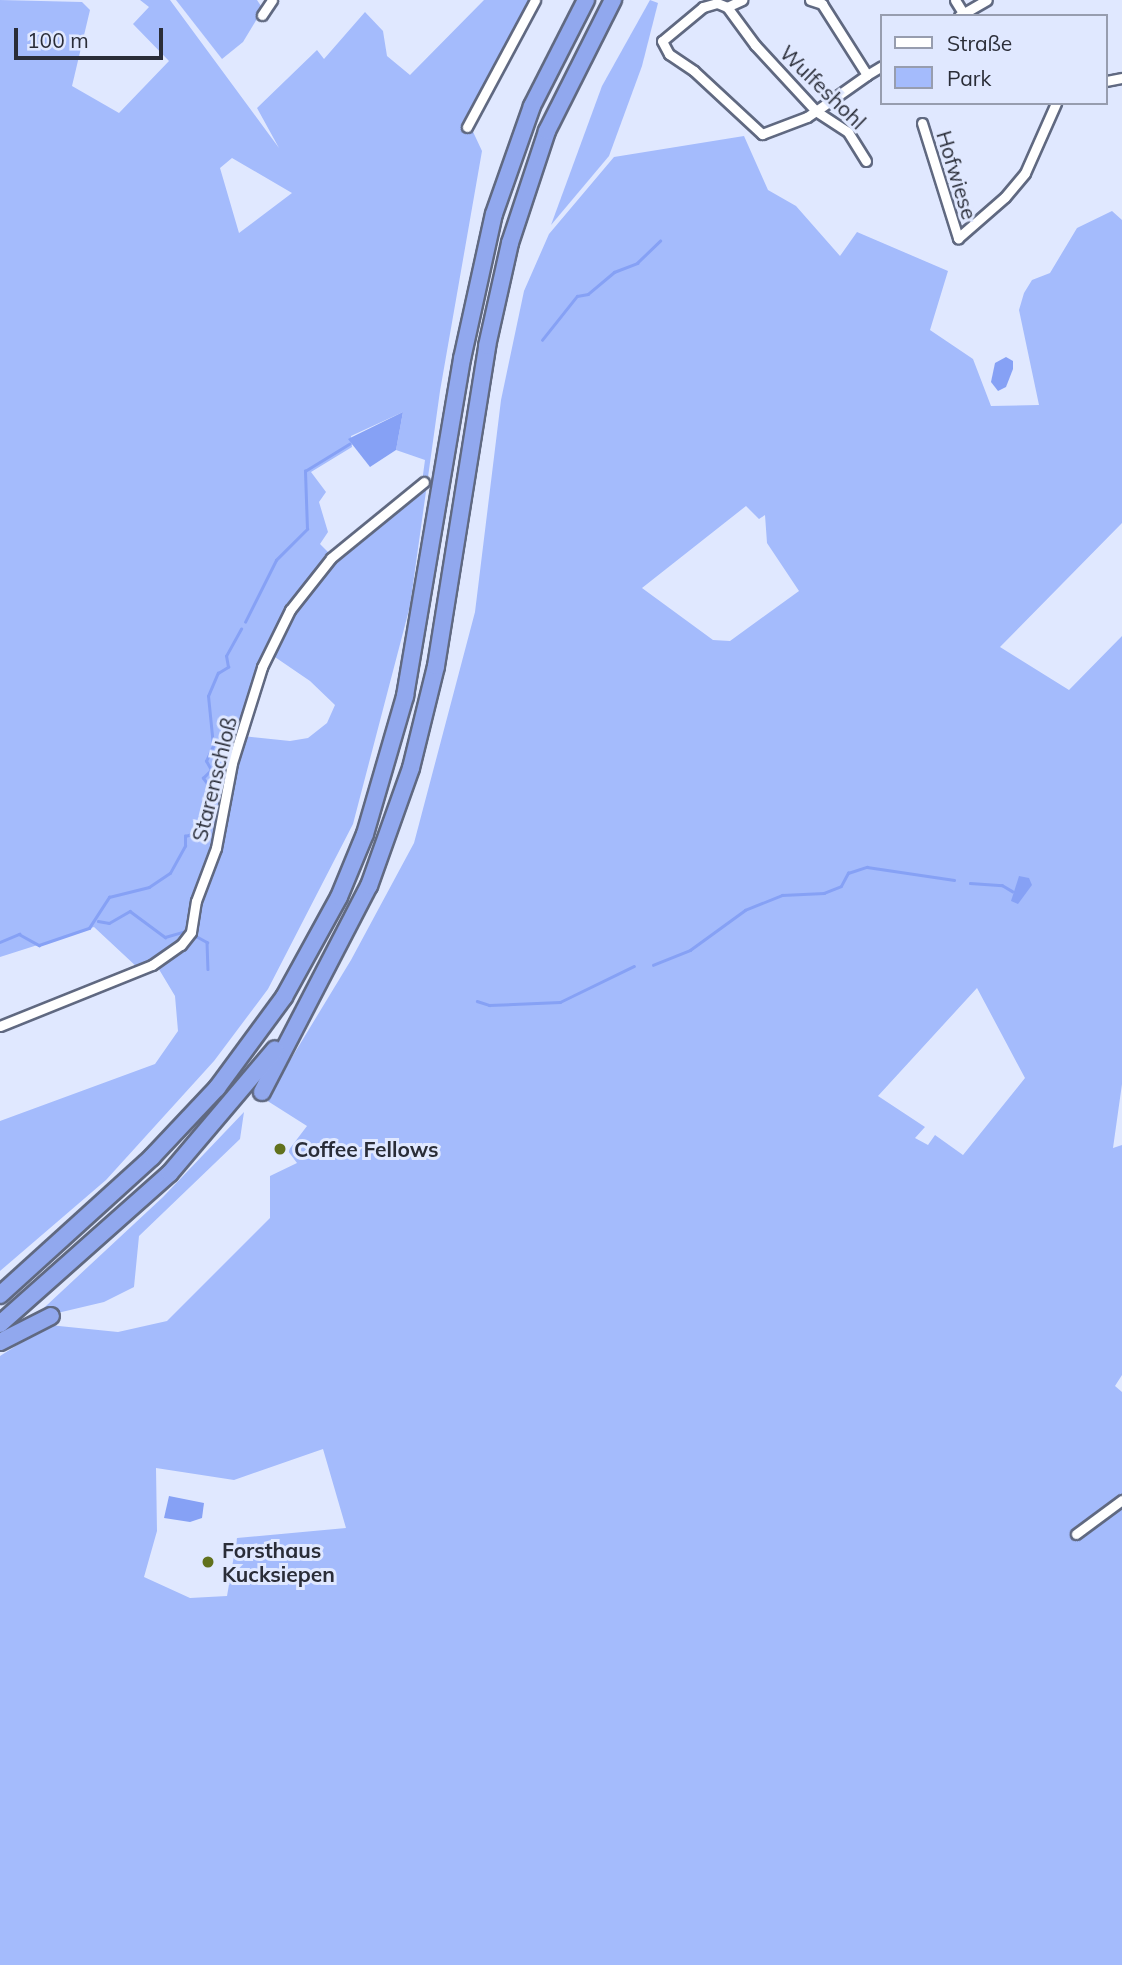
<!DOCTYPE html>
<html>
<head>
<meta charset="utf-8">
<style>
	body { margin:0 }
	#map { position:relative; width:1122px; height:1965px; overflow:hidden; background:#e0e8ff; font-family:Mulish,sans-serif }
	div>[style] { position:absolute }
	.green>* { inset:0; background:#a4bbfc }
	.water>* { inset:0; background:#86a1f5 }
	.stream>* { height:2.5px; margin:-1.25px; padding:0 1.25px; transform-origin:1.25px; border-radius:1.25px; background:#86a1f5 }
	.roads { filter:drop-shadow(2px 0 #606981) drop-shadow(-2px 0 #606981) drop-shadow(0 2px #606981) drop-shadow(0 -2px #606981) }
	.street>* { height:9px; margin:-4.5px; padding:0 4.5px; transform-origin:4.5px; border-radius:4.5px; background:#fff }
	.highway>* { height:16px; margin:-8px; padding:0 8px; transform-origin:8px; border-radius:8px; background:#91a8ee }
	.dots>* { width:19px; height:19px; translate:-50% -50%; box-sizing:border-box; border:4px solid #e0e8ff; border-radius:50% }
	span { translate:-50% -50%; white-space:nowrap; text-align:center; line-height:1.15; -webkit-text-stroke:6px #e0e8ff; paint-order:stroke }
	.street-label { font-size:21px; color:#2a2d38 }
	.poi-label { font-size:21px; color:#2a2d38; font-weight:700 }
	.left { translate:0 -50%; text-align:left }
	.legend { position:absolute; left:880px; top:14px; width:228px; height:91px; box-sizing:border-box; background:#e0e8ff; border:2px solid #979daf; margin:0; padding:9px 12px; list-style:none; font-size:21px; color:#2a2d38 }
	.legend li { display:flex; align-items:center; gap:14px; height:35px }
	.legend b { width:35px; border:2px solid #979daf }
	.scale { position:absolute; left:14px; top:28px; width:149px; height:32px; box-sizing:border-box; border:4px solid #2a2d38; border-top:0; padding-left:9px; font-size:21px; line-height:24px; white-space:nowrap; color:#2a2d38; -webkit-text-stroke:5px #e0e8ff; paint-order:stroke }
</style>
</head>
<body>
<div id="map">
	<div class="green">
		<div style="clip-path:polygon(evenodd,0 0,82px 2px,90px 10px,72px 86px,119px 113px,169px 61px,133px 24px,149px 7px,140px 0,170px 0,279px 148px,257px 108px,317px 50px,324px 59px,365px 12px,383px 31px,387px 56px,410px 75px,484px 0,530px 0,468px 121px,482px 151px,440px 391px,410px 606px,353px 824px,268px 989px,214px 1061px,106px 1180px,0 1271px,0 1121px,155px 1064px,178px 1031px,175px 996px,157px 966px,138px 968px,94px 927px,0 957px,0 0,232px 158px,292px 193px,239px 233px,220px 168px,232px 158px,0 0,403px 412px,396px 450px,425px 460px,422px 482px,333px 557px,320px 544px,328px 532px,319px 502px,326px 492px,311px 472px,352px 447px,351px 436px,403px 412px,0 0,269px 653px,310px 681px,335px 705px,327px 723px,308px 738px,290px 741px,243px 736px,269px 653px)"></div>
		<div style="clip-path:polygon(176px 0,257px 0,263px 9px,243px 42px,222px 59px)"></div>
		<div style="clip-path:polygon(650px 0,658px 3px,642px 66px,609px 156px,551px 225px,602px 86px)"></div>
		<div style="clip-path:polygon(evenodd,744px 136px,768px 190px,796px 206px,840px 256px,857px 232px,948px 271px,930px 330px,973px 359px,991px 406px,1039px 405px,1019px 310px,1024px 293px,1032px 280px,1050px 273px,1077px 228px,1112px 211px,1122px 220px,1122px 523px,1000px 647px,1069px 690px,1122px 636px,1122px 1084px,1113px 1148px,1122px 1145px,1122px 1375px,1115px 1386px,1122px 1392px,1122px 1965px,0 1965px,0 1356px,49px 1325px,118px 1332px,167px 1321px,270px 1218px,270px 1176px,297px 1163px,288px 1151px,307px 1126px,266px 1100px,351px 960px,414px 843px,475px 612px,501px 400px,524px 291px,549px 234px,614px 157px,744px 136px,746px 506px,759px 519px,765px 515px,767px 543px,799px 591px,730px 641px,713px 640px,642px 588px,746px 506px,744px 136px,977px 988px,1025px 1078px,963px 1155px,935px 1135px,928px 1145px,915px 1138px,925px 1127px,878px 1096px,977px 988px,744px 136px,323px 1449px,346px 1528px,237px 1538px,227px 1596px,190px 1598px,144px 1577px,157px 1531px,156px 1468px,234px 1480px,323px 1449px)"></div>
		<div style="clip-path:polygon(244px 1112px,240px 1139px,139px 1236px,134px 1287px,104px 1302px,32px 1319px,163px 1197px)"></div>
	</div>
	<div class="water">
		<div style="clip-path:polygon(1006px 357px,1013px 361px,1013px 369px,1006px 387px,998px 391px,991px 382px,995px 363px)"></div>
		<div style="clip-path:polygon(403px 412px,396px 450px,370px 467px,348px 439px)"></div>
		<div style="clip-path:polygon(1019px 876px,1029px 878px,1032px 885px,1018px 904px,1011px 901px)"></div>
		<div style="clip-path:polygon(169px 1496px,204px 1503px,202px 1518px,190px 1522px,164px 1518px)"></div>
	</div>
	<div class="stream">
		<div style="left:542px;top:340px;width:56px;rotate:-51.5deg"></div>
		<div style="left:577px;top:296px;width:11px;rotate:-10deg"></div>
		<div style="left:588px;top:294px;width:34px;rotate:-40deg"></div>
		<div style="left:614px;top:272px;width:25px;rotate:-21deg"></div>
		<div style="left:637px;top:263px;width:32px;rotate:-44deg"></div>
		<div style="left:245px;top:622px;width:69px;rotate:-63.4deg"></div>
		<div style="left:276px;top:560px;width:44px;rotate:-45deg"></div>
		<div style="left:307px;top:529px;width:58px;rotate:-92deg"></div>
		<div style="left:305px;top:471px;width:52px;rotate:-31.5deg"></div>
		<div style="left:970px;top:883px;width:32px;rotate:4deg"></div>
		<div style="left:1002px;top:885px;width:12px;rotate:31deg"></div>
		<div style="left:98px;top:921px;width:11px;rotate:10deg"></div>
		<div style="left:109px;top:923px;width:24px;rotate:-30deg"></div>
		<div style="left:130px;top:911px;width:44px;rotate:36.6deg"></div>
		<div style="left:165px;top:937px;width:18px;rotate:-16deg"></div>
		<div style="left:196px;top:936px;width:13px;rotate:29deg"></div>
		<div style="left:207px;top:942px;width:27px;rotate:88deg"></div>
		<div style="left:0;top:942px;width:21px;rotate:-23deg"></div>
		<div style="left:19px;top:934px;width:23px;rotate:29deg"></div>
		<div style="left:39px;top:945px;width:53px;rotate:-18.8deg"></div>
		<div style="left:89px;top:928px;width:37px;rotate:-57deg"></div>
		<div style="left:109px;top:897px;width:41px;rotate:-14deg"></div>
		<div style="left:149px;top:887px;width:25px;rotate:-34deg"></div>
		<div style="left:170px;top:873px;width:31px;rotate:-61deg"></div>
		<div style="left:185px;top:846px;width:10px;rotate:-90deg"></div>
		<div style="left:185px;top:836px;width:16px;rotate:-15deg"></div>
		<div style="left:200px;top:832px;width:13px;rotate:-51deg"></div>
		<div style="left:208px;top:822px;width:12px;rotate:-104deg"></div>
		<div style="left:205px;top:810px;width:9px;rotate:-36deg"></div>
		<div style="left:212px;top:805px;width:13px;rotate:-86deg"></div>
		<div style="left:213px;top:792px;width:17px;rotate:-126deg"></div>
		<div style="left:203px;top:778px;width:11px;rotate:-45deg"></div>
		<div style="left:211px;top:770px;width:10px;rotate:-119deg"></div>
		<div style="left:206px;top:761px;width:17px;rotate:-65deg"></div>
		<div style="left:213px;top:746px;width:50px;rotate:-95.7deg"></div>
		<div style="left:208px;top:696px;width:25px;rotate:-67deg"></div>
		<div style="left:218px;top:673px;width:12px;rotate:-31deg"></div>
		<div style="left:228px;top:667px;width:11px;rotate:-100deg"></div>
		<div style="left:226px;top:656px;width:31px;rotate:-61deg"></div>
		<div style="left:653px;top:965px;width:40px;rotate:-22deg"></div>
		<div style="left:690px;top:950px;width:68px;rotate:-36deg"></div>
		<div style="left:745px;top:910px;width:40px;rotate:-22deg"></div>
		<div style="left:782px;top:895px;width:42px;rotate:-2.7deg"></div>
		<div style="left:824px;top:893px;width:18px;rotate:-22deg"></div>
		<div style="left:841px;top:886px;width:15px;rotate:-62deg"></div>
		<div style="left:848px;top:873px;width:20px;rotate:-18deg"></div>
		<div style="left:867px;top:867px;width:88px;rotate:8.5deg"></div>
		<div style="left:477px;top:1001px;width:13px;rotate:18deg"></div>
		<div style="left:489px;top:1005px;width:71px;rotate:-2.4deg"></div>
		<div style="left:560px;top:1002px;width:82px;rotate:-25.9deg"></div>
	</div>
	<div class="roads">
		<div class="street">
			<div style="left:810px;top:0;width:13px;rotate:18deg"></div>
			<div style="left:822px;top:4px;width:84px;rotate:57.6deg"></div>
			<div style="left:955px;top:0;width:19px;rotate:58deg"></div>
			<div style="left:727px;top:7px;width:17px;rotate:-25deg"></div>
			<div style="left:262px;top:15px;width:18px;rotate:-56deg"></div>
			<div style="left:959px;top:16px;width:32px;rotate:-30deg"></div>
			<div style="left:1106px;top:81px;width:16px;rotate:-11deg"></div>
			<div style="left:922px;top:123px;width:121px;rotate:72.6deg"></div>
			<div style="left:958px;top:238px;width:62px;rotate:-41.1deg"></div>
			<div style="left:1005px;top:197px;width:31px;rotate:-50deg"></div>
			<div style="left:1025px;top:173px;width:77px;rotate:-66.1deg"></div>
			<div style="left:467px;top:127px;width:144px;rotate:-61.8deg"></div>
			<div style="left:866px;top:161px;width:34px;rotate:-122deg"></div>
			<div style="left:848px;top:132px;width:38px;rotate:-147deg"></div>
			<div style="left:816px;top:111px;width:90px;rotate:-132.7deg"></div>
			<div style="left:755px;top:45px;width:47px;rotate:-126.4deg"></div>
			<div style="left:727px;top:7px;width:11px;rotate:-158deg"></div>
			<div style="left:717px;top:3px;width:15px;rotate:164deg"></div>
			<div style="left:703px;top:7px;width:53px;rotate:140.3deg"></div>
			<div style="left:662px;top:41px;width:15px;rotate:62deg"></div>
			<div style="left:669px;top:54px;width:30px;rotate:34deg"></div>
			<div style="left:694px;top:71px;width:93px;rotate:42.8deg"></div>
			<div style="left:762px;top:134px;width:48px;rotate:-20.7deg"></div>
			<div style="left:807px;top:117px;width:11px;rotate:-34deg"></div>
			<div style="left:816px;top:111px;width:62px;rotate:-35.2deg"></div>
			<div style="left:867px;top:75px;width:17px;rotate:-31deg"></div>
			<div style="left:0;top:1026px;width:164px;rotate:-21.9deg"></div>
			<div style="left:152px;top:965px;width:35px;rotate:-35deg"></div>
			<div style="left:181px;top:945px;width:16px;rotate:-52deg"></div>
			<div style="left:191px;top:932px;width:31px;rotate:-81deg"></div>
			<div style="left:196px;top:901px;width:57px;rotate:-69.3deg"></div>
			<div style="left:216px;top:848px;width:86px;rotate:-79.3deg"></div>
			<div style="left:232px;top:763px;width:101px;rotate:-72.6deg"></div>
			<div style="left:262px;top:667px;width:64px;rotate:-63.8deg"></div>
			<div style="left:290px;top:610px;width:66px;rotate:-51.7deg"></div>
			<div style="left:331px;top:558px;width:120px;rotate:-39.3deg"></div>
			<div style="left:1076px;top:1534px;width:57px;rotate:-36.5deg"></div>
		</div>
		<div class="highway">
			<div style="left:262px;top:1092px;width:232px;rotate:-62.6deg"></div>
			<div style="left:369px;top:886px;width:125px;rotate:-70.4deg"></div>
			<div style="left:411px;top:768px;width:105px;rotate:-76.2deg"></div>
			<div style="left:436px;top:666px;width:324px;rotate:-80.9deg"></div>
			<div style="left:487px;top:346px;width:106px;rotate:-77.4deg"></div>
			<div style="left:510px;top:243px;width:118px;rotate:-71.7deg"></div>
			<div style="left:547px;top:131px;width:147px;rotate:-63.3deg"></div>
			<div style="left:0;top:1295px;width:205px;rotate:-42.2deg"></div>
			<div style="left:152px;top:1157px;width:95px;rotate:-46.7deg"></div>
			<div style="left:217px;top:1088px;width:113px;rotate:-53.6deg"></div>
			<div style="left:284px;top:997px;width:114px;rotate:-61.2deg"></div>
			<div style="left:339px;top:897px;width:68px;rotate:-67.6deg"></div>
			<div style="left:365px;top:834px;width:144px;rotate:-73.8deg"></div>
			<div style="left:405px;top:696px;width:342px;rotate:-80.4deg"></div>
			<div style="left:462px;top:359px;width:148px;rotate:-77.6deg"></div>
			<div style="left:494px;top:214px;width:114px;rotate:-70.6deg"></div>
			<div style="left:532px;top:106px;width:119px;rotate:-63deg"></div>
			<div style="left:0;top:1324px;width:227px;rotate:-41.6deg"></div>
			<div style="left:170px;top:1173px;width:162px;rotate:-49.7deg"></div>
			<div style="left:0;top:1342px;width:57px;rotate:-27deg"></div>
		</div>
	</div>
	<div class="dots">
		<div style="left:280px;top:1149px;background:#61711d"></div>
		<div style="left:208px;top:1562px;background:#61711d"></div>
	</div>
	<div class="street-label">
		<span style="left:823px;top:87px;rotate:44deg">Wulfeshohl</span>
		<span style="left:957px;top:175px;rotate:73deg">Hofwiese</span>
		<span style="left:214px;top:779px;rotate:-76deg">Starenschloß</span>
	</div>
	<div class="poi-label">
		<span class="left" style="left:294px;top:1149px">Coffee Fellows</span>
		<span class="left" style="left:222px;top:1562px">Forsthaus<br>Kucksiepen</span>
	</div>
	<ul class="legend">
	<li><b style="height:9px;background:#fff"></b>Straße</li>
	<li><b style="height:19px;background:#a4bbfc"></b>Park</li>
	</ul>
	<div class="scale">100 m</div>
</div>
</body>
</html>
